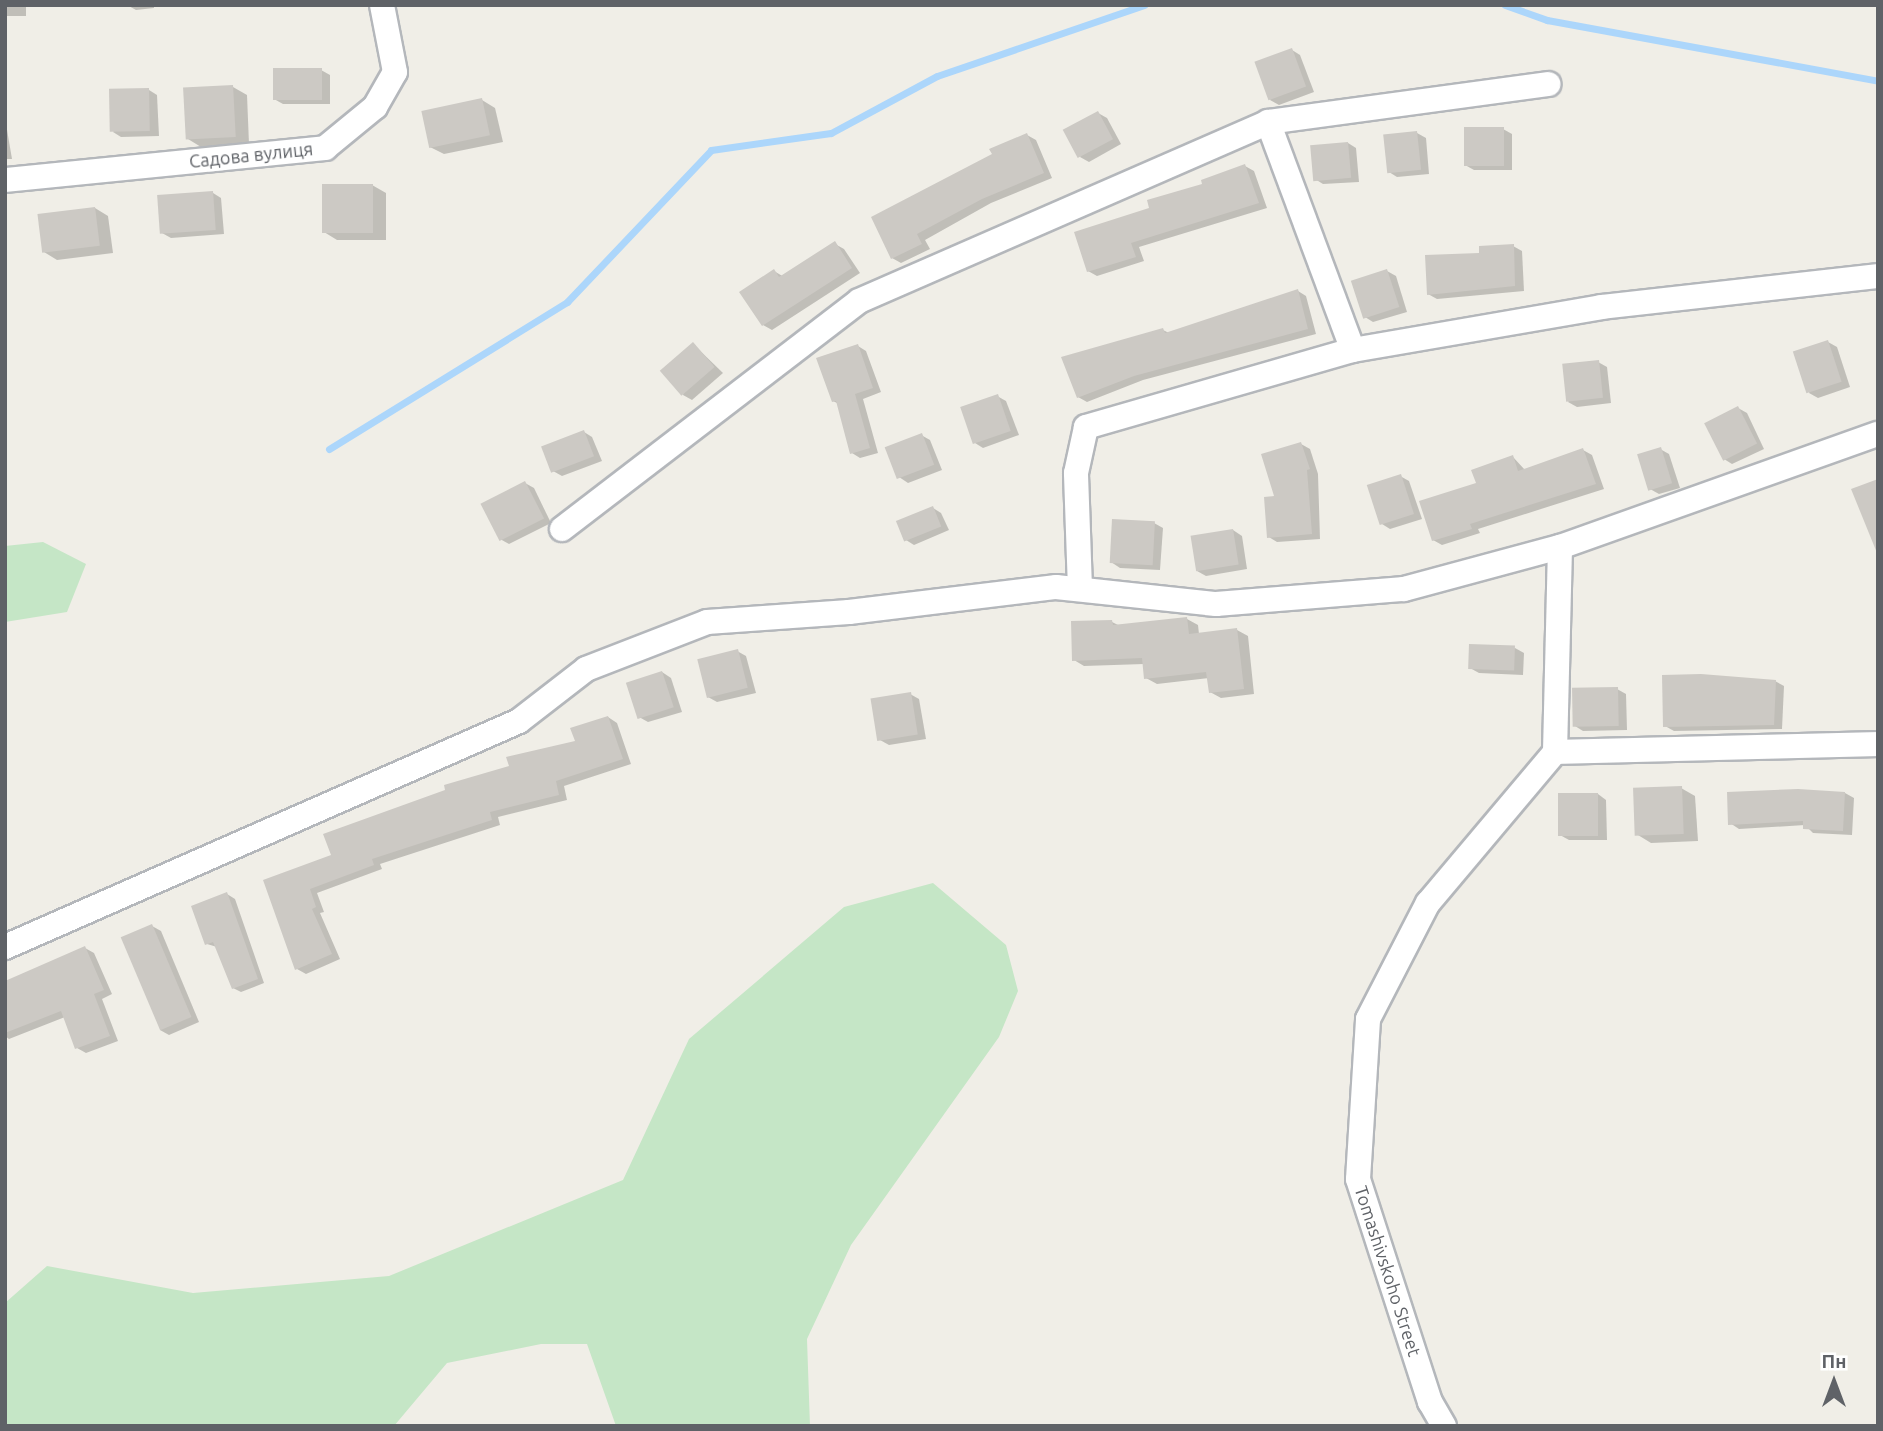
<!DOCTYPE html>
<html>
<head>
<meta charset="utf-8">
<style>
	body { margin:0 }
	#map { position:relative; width:1883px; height:1431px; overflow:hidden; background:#f0eee7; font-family:Ubuntu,sans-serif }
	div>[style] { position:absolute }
	.green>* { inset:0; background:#c5e6c6 }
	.shadow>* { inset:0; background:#0003; transform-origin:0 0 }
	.stream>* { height:7px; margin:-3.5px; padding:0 3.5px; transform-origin:3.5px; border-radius:3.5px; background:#acd6fb }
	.building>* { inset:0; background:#ccc9c4; transform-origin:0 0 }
	.roads { filter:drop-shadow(2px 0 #b4b7bb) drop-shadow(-2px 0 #b4b7bb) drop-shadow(0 2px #b4b7bb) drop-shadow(0 -2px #b4b7bb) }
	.minor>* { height:24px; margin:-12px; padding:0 12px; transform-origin:12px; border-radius:12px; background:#fff }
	span { translate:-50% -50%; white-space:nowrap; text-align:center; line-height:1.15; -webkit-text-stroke:5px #fff; paint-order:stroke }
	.street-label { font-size:18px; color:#5f6267 }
	.frame { position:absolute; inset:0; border:7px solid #5f6267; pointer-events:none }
	.north { position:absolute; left:1799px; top:1347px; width:70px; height:70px; -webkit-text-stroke:5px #fff; paint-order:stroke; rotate:0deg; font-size:19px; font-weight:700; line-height:28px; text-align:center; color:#5f6267 }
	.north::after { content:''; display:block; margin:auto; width:24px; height:32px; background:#5f6267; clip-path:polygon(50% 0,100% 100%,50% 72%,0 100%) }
</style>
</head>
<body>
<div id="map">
	<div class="green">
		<div style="clip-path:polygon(43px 542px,86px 564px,67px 612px,5px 622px,5px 546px)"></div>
		<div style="clip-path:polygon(933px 883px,1006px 945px,1018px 991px,999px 1037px,851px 1245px,807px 1339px,810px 1426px,616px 1426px,587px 1344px,541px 1344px,447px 1363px,394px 1426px,5px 1426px,5px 1303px,47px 1266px,193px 1293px,389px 1276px,623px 1180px,689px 1039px,844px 907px)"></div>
	</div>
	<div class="shadow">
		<div style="left:5px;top:5px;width:21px;height:11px"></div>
		<div style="clip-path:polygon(127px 5px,154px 5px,154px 8px,136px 10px)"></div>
		<div style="clip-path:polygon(1292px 50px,1300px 55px,1314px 92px,1279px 105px,1270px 100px)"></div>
		<div style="clip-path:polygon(321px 70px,330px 75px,330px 104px,283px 104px,274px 99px)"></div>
		<div style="clip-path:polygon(233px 87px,247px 95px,249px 144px,201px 147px,188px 139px)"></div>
		<div style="clip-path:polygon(149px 90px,157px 95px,159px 136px,121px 137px,113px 132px)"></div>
		<div style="clip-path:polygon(482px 100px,495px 108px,503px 142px,444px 154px,430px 147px)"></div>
		<div style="clip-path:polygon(1098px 113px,1107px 118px,1121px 144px,1089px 162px,1080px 157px)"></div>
		<div style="clip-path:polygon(5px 118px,12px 159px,5px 159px)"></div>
		<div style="clip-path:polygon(1503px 129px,1512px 134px,1512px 170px,1474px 170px,1465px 165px)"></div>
		<div style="clip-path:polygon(1417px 133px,1426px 138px,1429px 174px,1397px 177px,1389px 172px)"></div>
		<div style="clip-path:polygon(1027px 135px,1036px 140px,1052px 178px,991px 203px,925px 240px,930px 249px,901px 263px,892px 258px,994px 155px)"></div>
		<div style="clip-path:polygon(1348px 143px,1356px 148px,1359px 182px,1323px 184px,1315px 179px)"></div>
		<div style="clip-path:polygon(1245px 166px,1254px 171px,1267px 208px,1139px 247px,1144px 261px,1097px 276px,1088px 271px,1152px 209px)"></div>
		<div style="clip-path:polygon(372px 185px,386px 193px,386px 240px,337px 240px,324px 232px)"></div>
		<div style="clip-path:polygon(213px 193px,221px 198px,224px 234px,171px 238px,162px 233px)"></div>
		<div style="clip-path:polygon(95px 208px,108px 216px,113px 253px,57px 260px,44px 252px)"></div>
		<div style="clip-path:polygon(835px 244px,844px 249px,860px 273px,772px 330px,763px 325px,774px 271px,784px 277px)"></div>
		<div style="clip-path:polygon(1513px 246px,1522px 251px,1524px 291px,1437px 299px,1428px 294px,1481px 254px)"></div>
		<div style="clip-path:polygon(1387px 271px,1396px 276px,1407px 312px,1373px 322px,1365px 317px)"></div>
		<div style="clip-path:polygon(1298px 291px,1306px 296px,1316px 334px,1143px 380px,1087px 402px,1078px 397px,1163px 330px,1169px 333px)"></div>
		<div style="clip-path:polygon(1828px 342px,1837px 347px,1850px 387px,1818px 398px,1809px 393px)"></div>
		<div style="clip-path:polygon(693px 344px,723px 373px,692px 400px,683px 395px)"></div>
		<div style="clip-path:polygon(858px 346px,866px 351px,881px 392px,863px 399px,878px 453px,860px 458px,852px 453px,839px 404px,833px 401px)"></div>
		<div style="clip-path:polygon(1598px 362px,1607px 367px,1611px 403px,1577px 407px,1568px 402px)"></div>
		<div style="clip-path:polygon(997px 396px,1006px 401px,1019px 435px,983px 448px,975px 443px)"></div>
		<div style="clip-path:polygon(1738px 408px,1747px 413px,1764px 449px,1732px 464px,1724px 459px)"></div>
		<div style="clip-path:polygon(584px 432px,592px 437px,602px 461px,562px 476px,553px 471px)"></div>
		<div style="clip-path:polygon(921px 435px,930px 440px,942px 470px,908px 483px,899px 477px)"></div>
		<div style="clip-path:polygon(1301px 444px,1310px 449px,1318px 474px,1320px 539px,1277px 542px,1269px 537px,1276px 498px)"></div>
		<div style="clip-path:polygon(1660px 449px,1669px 454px,1680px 488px,1659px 494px,1650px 489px)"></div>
		<div style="clip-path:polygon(1583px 450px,1592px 455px,1604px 489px,1478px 529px,1480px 533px,1442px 545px,1433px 540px,1478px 484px,1513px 457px,1525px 470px)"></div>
		<div style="clip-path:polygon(1400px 476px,1409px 481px,1422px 519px,1390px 529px,1382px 524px)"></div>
		<div style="clip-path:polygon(525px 483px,534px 488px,551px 523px,509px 544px,500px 539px)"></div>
		<div style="clip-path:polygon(933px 508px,941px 513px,949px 530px,914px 545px,906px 540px)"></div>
		<div style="clip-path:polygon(1154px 523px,1163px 528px,1160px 570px,1120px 568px,1111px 562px)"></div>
		<div style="clip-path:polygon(1233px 530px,1242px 536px,1247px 569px,1206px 576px,1197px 571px)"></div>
		<div style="clip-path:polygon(1187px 619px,1198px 625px,1199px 634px,1237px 630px,1248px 636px,1254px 694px,1221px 698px,1210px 692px,1209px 678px,1157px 684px,1146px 678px,1144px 664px,1084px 666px,1074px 660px,1112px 622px,1120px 626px)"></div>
		<div style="clip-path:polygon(1515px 648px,1524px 653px,1523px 675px,1479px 673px,1470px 668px)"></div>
		<div style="clip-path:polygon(737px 651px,746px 656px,756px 693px,717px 702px,708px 697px)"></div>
		<div style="clip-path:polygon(662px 672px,671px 678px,682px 712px,648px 722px,639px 717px)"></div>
		<div style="clip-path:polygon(1775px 681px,1784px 686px,1782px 729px,1674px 731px,1665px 726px)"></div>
		<div style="clip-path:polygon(1617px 689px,1626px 694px,1627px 730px,1583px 731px,1575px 726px)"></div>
		<div style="clip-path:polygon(910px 694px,919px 699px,926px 739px,889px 745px,880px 740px)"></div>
		<div style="clip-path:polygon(608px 717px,617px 723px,631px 764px,564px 786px,567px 800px,498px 817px,500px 825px,380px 864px,382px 869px,317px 893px,324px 912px,320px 913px,340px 959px,306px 974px,297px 969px,265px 881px,334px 857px,511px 768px,577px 742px)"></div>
		<div style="clip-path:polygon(1681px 788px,1695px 796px,1698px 841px,1651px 843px,1638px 835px)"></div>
		<div style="clip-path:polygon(1845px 793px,1854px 798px,1852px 835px,1813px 833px,1805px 825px,1739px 829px,1730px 823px)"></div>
		<div style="clip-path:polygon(1598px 794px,1606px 800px,1607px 840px,1569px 840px,1560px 835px)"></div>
		<div style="clip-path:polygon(227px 894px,235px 899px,264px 983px,241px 992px,233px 988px,217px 947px,207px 944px)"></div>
		<div style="clip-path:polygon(152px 926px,161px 931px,199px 1022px,169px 1035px,160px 1030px)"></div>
		<div style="clip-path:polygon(85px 948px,94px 953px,112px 994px,102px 999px,118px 1041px,86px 1053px,77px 1048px,65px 1017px,9px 1039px,5px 1036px,5px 982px)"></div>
	</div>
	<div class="stream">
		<div style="left:1505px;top:5px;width:45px;rotate:19.7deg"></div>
		<div style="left:1547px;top:20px;width:337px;rotate:10.4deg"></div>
		<div style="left:329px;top:449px;width:280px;rotate:-31.7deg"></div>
		<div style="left:567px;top:302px;width:209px;rotate:-46.5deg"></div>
		<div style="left:711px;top:150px;width:121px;rotate:-8.1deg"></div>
		<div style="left:831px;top:133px;width:120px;rotate:-28.3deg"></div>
		<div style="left:937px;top:76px;width:219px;rotate:-18.9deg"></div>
	</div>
	<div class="building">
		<div style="left:1292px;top:48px;width:41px;height:40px;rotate:70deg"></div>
		<div style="left:273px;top:68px;width:49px;height:32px"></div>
		<div style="left:233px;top:85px;width:52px;height:50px;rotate:87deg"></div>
		<div style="left:149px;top:88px;width:43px;height:40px;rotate:89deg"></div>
		<div style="left:482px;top:98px;width:38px;height:62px;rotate:78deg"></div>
		<div style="left:1098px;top:111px;width:32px;height:40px;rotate:62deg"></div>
		<div style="left:1464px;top:127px;width:40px;height:39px"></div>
		<div style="left:1417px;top:131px;width:39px;height:34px;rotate:84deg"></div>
		<div style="clip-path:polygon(1027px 133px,1044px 173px,982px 199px,917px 234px,922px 244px,891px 259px,871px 217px,992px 154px,989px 149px)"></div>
		<div style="left:1348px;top:142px;width:36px;height:38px;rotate:85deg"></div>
		<div style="clip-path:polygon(1245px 164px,1259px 203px,1131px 243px,1136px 257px,1087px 272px,1074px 232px,1149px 208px,1147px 200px,1202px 184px,1201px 180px)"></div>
		<div style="left:322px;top:184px;width:51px;height:49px"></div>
		<div style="left:213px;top:191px;width:39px;height:56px;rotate:86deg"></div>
		<div style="left:95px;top:207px;width:39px;height:58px;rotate:83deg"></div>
		<div style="clip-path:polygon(835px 241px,852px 268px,762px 326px,739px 292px,774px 269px,779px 277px)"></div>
		<div style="clip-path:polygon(1514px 244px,1515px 286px,1427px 295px,1425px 255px,1479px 253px,1479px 246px)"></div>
		<div style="left:1387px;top:269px;width:40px;height:38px;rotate:72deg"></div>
		<div style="clip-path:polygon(1298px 289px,1308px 329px,1134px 376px,1077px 398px,1061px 357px,1163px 328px,1165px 333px)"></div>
		<div style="left:1828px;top:340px;width:44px;height:37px;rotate:72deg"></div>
		<div style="left:693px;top:342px;width:33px;height:44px;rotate:49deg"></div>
		<div style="clip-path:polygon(858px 344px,873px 388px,855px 394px,870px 448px,850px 454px,836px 401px,832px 402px,816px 358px)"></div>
		<div style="left:1599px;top:360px;width:38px;height:37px;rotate:84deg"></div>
		<div style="left:998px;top:394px;width:39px;height:40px;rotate:71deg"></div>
		<div style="left:1738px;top:406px;width:42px;height:38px;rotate:63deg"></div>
		<div style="left:584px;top:430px;width:28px;height:46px;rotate:69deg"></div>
		<div style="left:922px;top:433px;width:34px;height:40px;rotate:69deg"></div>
		<div style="clip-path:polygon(1301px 442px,1310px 469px,1307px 470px,1312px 534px,1267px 538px,1264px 497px,1274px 496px,1261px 454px)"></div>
		<div style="left:1661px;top:447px;width:38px;height:25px;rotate:73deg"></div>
		<div style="clip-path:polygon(1583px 448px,1596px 484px,1470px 524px,1472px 529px,1432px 541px,1419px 501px,1476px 483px,1471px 470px,1513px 455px,1518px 471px)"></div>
		<div style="left:1401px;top:474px;width:42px;height:36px;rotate:72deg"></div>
		<div style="clip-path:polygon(1878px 479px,1878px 553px,1877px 553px,1851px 489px)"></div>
		<div style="left:525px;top:481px;width:42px;height:50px;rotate:63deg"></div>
		<div style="left:933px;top:506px;width:22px;height:40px;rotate:68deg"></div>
		<div style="left:1112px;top:519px;width:43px;height:44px;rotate:3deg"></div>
		<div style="left:1233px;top:529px;width:36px;height:43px;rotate:81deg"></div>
		<div style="clip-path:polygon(1187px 617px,1189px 634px,1237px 628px,1244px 689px,1209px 693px,1206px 672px,1144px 679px,1142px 658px,1072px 661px,1071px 621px,1112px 620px,1113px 625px)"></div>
		<div style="left:1469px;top:644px;width:46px;height:25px;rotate:2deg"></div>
		<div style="left:738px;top:649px;width:40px;height:42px;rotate:76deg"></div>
		<div style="left:662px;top:671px;width:38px;height:38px;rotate:72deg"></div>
		<div style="clip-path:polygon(1701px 674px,1776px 680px,1774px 725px,1663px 727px,1662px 675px)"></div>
		<div style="left:1618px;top:687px;width:39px;height:46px;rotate:89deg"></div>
		<div style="left:911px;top:692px;width:43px;height:41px;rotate:81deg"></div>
		<div style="clip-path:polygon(608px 716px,623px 759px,556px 781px,559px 795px,490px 812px,492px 820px,372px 859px,374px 865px,310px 889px,316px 907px,312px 909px,332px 954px,295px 970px,263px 880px,331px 855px,323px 834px,445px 790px,444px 785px,509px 766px,506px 757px,575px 741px,570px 728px)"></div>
		<div style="left:1682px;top:786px;width:48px;height:49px;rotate:88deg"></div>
		<div style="clip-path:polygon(1798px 789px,1845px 792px,1843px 831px,1803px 829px,1803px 821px,1728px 825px,1727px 792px)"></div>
		<div style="left:1558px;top:793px;width:40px;height:43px"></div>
		<div style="clip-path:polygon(227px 892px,258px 979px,232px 989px,213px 942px,205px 945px,191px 906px)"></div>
		<div style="left:152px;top:924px;width:101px;height:34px;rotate:67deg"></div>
		<div style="clip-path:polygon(85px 946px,104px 990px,94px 994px,110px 1036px,75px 1049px,61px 1011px,5px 1033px,5px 981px)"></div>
	</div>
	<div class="roads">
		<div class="minor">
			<div style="left:1268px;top:122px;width:243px;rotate:69.6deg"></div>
			<div style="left:5px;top:180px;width:322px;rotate:-5.7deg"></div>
			<div style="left:325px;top:148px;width:65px;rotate:-39.4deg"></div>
			<div style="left:375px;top:107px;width:40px;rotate:-60.3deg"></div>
			<div style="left:395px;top:72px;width:68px;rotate:-101deg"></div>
			<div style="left:562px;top:529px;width:374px;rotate:-37.5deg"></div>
			<div style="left:859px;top:301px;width:446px;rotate:-23.6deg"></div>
			<div style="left:1268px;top:122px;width:283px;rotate:-7.7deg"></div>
			<div style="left:1080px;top:589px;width:116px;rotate:-92deg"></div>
			<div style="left:1076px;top:473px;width:47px;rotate:-77.7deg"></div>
			<div style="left:1086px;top:427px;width:278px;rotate:-16.1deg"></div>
			<div style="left:1353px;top:350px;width:252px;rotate:-9.8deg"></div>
			<div style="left:1601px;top:307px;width:279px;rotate:-6.4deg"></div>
			<div style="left:1555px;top:752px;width:323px;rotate:-1.4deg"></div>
			<div style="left:1555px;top:752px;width:205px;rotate:-88.6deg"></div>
			<div style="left:5px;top:947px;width:561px;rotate:-23.73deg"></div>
			<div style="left:519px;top:721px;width:85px;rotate:-37.8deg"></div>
			<div style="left:586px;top:669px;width:130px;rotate:-21.2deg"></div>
			<div style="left:707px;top:622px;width:142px;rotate:-4deg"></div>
			<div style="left:849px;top:612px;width:209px;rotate:-6.9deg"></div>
			<div style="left:1056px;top:587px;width:161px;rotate:6.1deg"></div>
			<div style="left:1216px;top:604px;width:189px;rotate:-4.6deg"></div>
			<div style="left:1404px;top:589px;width:162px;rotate:-15.1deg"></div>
			<div style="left:1560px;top:547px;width:337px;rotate:-19.6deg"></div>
			<div style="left:1444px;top:1426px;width:28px;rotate:-120deg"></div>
			<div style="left:1430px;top:1402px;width:234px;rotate:-107.9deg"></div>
			<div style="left:1358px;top:1179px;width:160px;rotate:-86.4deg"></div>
			<div style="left:1368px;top:1019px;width:131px;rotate:-62.7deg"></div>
			<div style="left:1428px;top:903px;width:197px;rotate:-49.9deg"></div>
		</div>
	</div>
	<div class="street-label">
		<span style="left:251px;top:155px;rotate:-6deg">Садова вулиця</span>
		<span style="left:1388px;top:1271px;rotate:72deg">Tomashivskoho Street</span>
	</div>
	<div class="frame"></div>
	<div class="north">Пн</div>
</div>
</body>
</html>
